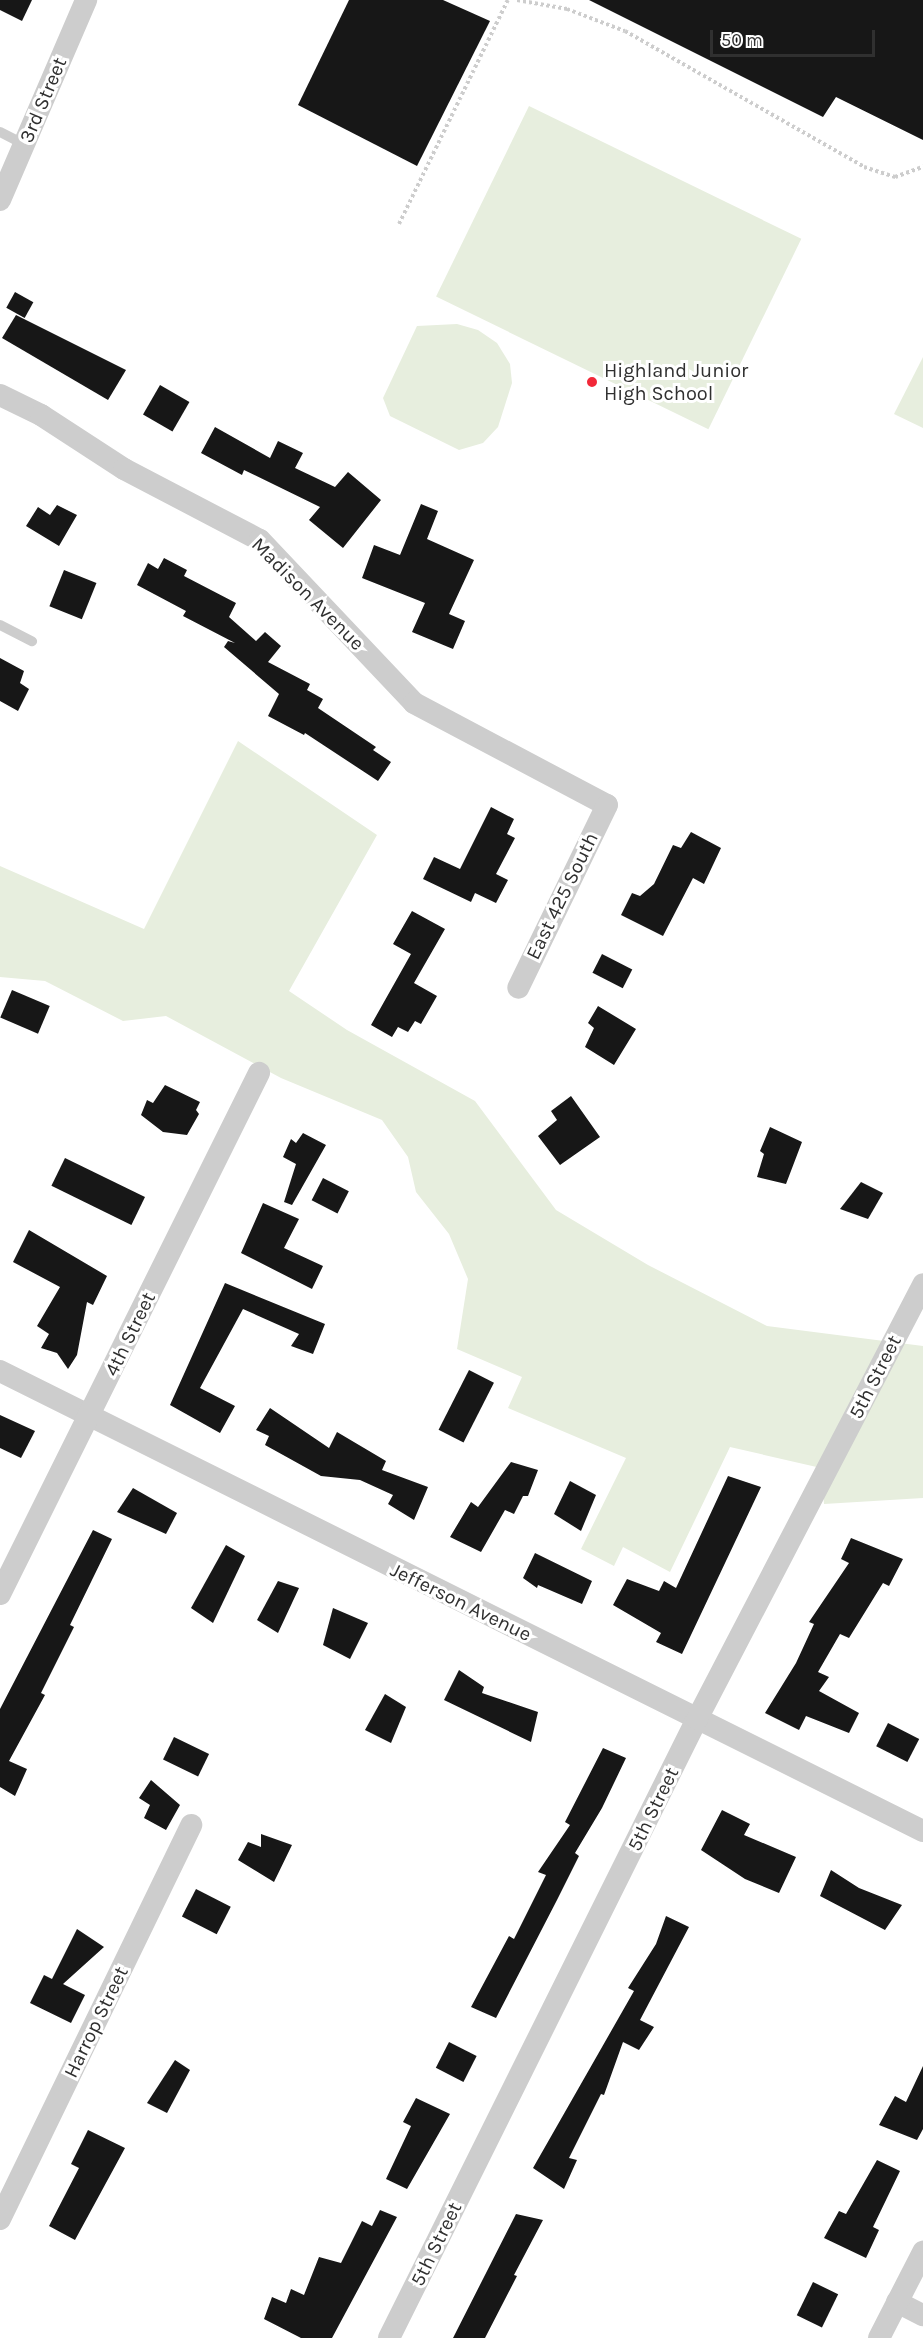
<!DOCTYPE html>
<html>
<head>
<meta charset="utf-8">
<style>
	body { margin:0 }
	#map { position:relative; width:923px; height:2338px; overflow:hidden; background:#fff; font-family:Karla,sans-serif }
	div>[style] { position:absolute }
	.green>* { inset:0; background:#e7eede; transform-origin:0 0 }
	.building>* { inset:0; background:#171717; transform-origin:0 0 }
	.path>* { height:4px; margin-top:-2px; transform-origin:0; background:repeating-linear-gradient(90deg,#cdcdcd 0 3px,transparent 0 6px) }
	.lane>* { height:10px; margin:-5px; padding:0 5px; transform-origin:5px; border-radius:5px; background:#cdcdcd }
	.street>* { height:22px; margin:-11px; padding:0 11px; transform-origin:11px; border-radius:11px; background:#cdcdcd }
	.dots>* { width:16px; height:16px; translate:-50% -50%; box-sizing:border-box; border:3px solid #fff; border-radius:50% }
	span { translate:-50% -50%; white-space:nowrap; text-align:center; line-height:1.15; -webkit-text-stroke:6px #fff; paint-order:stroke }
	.street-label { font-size:20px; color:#303030 }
	.poi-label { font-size:20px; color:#303030 }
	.left { translate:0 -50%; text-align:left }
	.scale { position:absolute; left:710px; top:30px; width:165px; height:27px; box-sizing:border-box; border:3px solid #303030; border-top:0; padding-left:8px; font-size:18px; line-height:21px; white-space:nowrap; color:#303030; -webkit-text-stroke:4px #fff; paint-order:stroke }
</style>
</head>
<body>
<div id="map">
	<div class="green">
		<div style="left:529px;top:106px;width:303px;height:212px;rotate:26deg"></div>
		<div style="clip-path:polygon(457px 324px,478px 330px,497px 343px,510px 364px,512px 383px,498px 427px,483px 443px,459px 450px,390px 416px,383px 398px,417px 326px)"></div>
		<div style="clip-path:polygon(923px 357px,923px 428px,894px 414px)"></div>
		<div style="clip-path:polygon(238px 741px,377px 835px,289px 991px,347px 1030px,475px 1101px,556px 1210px,648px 1265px,767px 1326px,923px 1346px,923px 1498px,824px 1504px,821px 1468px,730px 1447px,670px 1572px,623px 1547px,614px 1566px,581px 1549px,626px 1458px,508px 1408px,522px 1377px,457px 1349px,468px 1279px,449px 1234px,416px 1192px,408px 1157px,382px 1120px,281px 1078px,166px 1016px,123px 1021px,45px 981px,0 977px,0 866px,144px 929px)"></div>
	</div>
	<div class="building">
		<div style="clip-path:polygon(0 0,32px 0,22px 21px,0 10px)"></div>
		<div style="clip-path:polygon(349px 0,443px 0,490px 21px,417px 166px,298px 105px)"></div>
		<div style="clip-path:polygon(589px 0,923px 0,923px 140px,836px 97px,823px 117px)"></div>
		<div style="left:15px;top:292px;width:21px;height:18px;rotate:29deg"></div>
		<div style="clip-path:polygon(16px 315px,126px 370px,108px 400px,2px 338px)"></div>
		<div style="left:160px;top:385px;width:34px;height:34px;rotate:30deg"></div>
		<div style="clip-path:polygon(215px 427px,270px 458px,278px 441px,303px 453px,295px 468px,335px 487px,348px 472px,381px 500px,343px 548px,309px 520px,320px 507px,244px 470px,242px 475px,201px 453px)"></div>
		<div style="clip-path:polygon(421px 504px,438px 511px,427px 539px,474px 560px,449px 614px,465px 621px,453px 649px,412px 632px,425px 603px,362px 578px,374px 545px,400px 555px)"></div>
		<div style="clip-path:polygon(57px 505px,77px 515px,59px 546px,26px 526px,38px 507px,50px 515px)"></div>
		<div style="clip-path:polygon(164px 558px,187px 570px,184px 576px,236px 603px,229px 617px,256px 641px,265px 632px,281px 646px,268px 662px,310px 684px,307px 690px,323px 699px,318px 708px,376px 747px,373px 750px,391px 762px,378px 781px,305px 733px,304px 735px,268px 716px,279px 694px,224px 647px,228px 641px,235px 643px,183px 616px,186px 611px,137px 585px,148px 563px,158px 569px)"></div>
		<div style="left:64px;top:570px;width:35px;height:39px;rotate:22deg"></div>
		<div style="clip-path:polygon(0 658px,24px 671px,20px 683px,29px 689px,18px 711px,0 701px)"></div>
		<div style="clip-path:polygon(491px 807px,514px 819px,507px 834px,515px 838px,496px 874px,508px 880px,496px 903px,475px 893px,471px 902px,423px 879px,434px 857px,460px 869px)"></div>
		<div style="clip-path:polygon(691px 832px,721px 848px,704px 884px,693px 878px,663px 936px,621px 915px,632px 893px,640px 896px,654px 884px,673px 845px,681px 848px)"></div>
		<div style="clip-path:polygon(412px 911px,445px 929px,414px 983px,437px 996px,421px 1024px,415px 1021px,408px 1032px,398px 1027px,392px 1037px,371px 1025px,411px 954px,393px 944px)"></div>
		<div style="left:602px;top:954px;width:34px;height:21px;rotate:27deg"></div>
		<div style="left:12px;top:990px;width:41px;height:30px;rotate:23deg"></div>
		<div style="clip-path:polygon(598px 1006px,636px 1029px,614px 1065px,585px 1047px,594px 1028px,588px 1023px)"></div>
		<div style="clip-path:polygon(165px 1085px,200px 1102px,196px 1110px,199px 1114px,187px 1135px,163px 1132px,141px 1115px,147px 1100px,153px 1103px)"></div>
		<div style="clip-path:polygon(571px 1096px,600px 1137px,560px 1165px,538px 1136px,557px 1120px,551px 1111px)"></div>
		<div style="clip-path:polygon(770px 1127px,802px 1142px,786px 1184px,757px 1177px,764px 1154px,760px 1151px)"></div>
		<div style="clip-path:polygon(303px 1133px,326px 1145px,292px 1205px,284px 1202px,296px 1164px,283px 1157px,291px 1139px,296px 1143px)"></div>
		<div style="left:65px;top:1158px;width:89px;height:31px;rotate:26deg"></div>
		<div style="left:323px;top:1178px;width:29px;height:25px;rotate:27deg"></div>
		<div style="clip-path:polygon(861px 1182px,883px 1193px,868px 1219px,840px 1209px)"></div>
		<div style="clip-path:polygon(263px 1203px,299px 1219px,284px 1248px,323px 1266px,312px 1289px,241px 1253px)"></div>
		<div style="clip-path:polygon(29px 1230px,107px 1276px,93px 1305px,87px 1302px,77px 1355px,68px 1369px,57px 1353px,41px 1348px,49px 1334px,37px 1326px,60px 1287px,13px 1262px)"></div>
		<div style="clip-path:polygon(225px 1283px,325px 1324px,313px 1354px,291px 1346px,299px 1334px,243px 1309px,200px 1388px,235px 1406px,220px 1433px,170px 1405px)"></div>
		<div style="left:469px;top:1370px;width:28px;height:67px;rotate:27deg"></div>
		<div style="clip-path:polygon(270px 1408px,329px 1448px,337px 1432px,386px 1461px,382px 1470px,428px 1487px,414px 1520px,388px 1504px,393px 1495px,360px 1480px,321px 1476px,265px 1445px,269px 1436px,256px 1430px)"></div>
		<div style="clip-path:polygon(0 1415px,35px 1431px,21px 1458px,0 1448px)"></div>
		<div style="clip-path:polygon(511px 1462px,538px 1470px,528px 1496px,523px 1496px,514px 1514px,505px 1510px,481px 1552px,450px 1537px,471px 1502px,478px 1507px)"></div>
		<div style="clip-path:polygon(728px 1476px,761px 1487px,682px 1654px,656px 1642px,661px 1633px,613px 1605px,627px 1579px,659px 1591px,664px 1581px,676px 1588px)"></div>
		<div style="clip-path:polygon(570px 1481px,596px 1495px,581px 1531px,554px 1514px)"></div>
		<div style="clip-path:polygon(133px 1488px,177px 1513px,166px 1534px,117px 1512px)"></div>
		<div style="clip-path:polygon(93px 1530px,112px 1539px,70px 1625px,74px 1627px,41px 1693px,45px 1695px,9px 1761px,27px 1769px,15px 1796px,0 1787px,0 1709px)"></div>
		<div style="clip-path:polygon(851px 1538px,903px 1559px,889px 1586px,883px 1583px,849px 1638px,840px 1634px,818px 1672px,829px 1677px,819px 1691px,859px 1713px,849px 1733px,806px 1716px,799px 1730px,765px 1713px,796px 1663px,814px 1624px,809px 1622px,849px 1563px,841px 1559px)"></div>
		<div style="clip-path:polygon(226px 1545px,245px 1556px,213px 1623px,191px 1608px)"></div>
		<div style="clip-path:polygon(535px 1553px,592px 1581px,582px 1604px,538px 1585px,537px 1588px,523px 1578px)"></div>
		<div style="clip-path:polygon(278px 1581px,299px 1588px,278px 1633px,257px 1620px)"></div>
		<div style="clip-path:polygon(333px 1608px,368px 1623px,350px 1659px,323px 1645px)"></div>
		<div style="clip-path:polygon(459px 1670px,484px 1687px,482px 1693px,538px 1712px,531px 1742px,444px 1700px)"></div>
		<div style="clip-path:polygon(385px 1694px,406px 1707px,391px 1743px,365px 1730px)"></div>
		<div style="left:888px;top:1723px;width:35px;height:26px;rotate:27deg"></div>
		<div style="left:174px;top:1737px;width:39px;height:25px;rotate:26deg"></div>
		<div style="clip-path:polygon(603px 1748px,626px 1758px,602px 1808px,575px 1853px,579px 1856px,557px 1900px,496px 2018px,471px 2007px,509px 1936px,514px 1939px,546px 1875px,538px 1872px,570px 1825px,565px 1822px)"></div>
		<div style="clip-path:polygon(151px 1780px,180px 1805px,166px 1830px,144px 1818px,150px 1805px,139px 1798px)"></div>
		<div style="clip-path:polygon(722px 1810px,750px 1824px,744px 1835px,796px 1857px,779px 1893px,745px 1879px,701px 1850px)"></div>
		<div style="clip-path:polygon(261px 1834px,292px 1845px,274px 1882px,238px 1860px,248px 1842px,261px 1847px)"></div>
		<div style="clip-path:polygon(831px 1870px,859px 1888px,902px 1905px,885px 1930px,820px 1896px)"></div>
		<div style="left:196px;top:1889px;width:39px;height:31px;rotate:27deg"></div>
		<div style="clip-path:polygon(666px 1916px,689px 1927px,640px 2020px,654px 2027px,639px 2050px,623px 2042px,604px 2095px,601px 2094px,569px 2158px,577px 2160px,564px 2189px,533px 2168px,634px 1991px,628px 1988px,656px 1944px)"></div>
		<div style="clip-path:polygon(77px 1929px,104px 1947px,63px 1984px,85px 1995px,71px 2023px,30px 2003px,44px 1975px,52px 1979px)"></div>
		<div style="left:449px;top:2042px;width:31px;height:29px;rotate:27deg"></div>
		<div style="clip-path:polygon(175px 2060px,190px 2070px,167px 2113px,147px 2103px)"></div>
		<div style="clip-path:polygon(923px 2066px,923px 2129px,917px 2140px,879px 2125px,895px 2096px,906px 2102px)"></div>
		<div style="clip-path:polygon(416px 2098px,450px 2114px,407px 2189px,386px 2179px,411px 2126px,403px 2122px)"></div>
		<div style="clip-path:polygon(88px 2130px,125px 2148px,75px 2240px,49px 2226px,79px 2168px,71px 2164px)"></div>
		<div style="clip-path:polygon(877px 2160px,900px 2171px,873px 2227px,879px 2230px,866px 2258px,824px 2238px,839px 2211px,846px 2214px)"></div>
		<div style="clip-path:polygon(380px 2210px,397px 2217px,332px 2338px,301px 2338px,264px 2319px,272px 2297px,286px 2303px,291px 2289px,304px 2295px,319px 2257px,341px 2263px,362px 2221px,372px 2226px)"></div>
		<div style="clip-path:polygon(516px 2214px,543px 2220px,514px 2275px,517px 2276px,485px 2338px,453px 2338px)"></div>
		<div style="left:813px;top:2282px;width:28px;height:37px;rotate:26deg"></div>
	</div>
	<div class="path">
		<div style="left:517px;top:0;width:51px;rotate:10.2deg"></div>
		<div style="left:567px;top:9px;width:62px;rotate:20.8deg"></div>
		<div style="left:625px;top:31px;width:275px;rotate:29.6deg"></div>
		<div style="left:864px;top:167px;width:33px;rotate:18deg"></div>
		<div style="left:895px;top:177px;width:30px;rotate:-20deg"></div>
		<div style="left:399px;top:224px;width:249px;rotate:-64.1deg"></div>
	</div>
	<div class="lane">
		<div style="left:0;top:132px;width:27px;rotate:27deg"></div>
		<div style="left:0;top:625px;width:36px;rotate:27deg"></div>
	</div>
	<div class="street">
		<div style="left:0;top:200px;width:218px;rotate:-66.7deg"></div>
		<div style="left:0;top:395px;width:46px;rotate:26deg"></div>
		<div style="left:41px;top:415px;width:99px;rotate:33deg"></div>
		<div style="left:124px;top:469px;width:153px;rotate:27.6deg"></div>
		<div style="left:260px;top:540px;width:224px;rotate:46.6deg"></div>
		<div style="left:414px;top:703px;width:218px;rotate:27.9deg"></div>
		<div style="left:607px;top:805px;width:203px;rotate:115.9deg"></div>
		<div style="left:0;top:1371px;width:1031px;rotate:26.49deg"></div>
		<div style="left:0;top:1594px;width:582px;rotate:-63.57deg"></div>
		<div style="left:0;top:2219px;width:438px;rotate:-64.1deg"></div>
		<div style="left:897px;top:2302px;width:29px;rotate:27deg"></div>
		<div style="left:389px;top:2338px;width:691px;rotate:-63.55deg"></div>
		<div style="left:697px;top:1719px;width:490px;rotate:-62.5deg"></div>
		<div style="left:879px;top:2338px;width:97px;rotate:-62.9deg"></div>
	</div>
	<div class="dots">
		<div style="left:592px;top:382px;background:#f22838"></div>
	</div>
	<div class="street-label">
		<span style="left:43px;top:100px;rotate:-67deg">3rd Street</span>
		<span style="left:308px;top:594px;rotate:45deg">Madison Avenue</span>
		<span style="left:562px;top:896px;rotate:-64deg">East 425 South</span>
		<span style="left:130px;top:1334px;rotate:-64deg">4th Street</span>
		<span style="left:875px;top:1377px;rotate:-63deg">5th Street</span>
		<span style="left:461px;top:1602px;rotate:26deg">Jefferson Avenue</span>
		<span style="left:653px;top:1809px;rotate:-64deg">5th Street</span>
		<span style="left:96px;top:2022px;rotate:-64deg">Harrop Street</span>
		<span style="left:436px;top:2244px;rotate:-64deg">5th Street</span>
	</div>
	<div class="poi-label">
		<span class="left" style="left:604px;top:382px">Highland Junior<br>High School</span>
	</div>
	<div class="scale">50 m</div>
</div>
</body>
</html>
